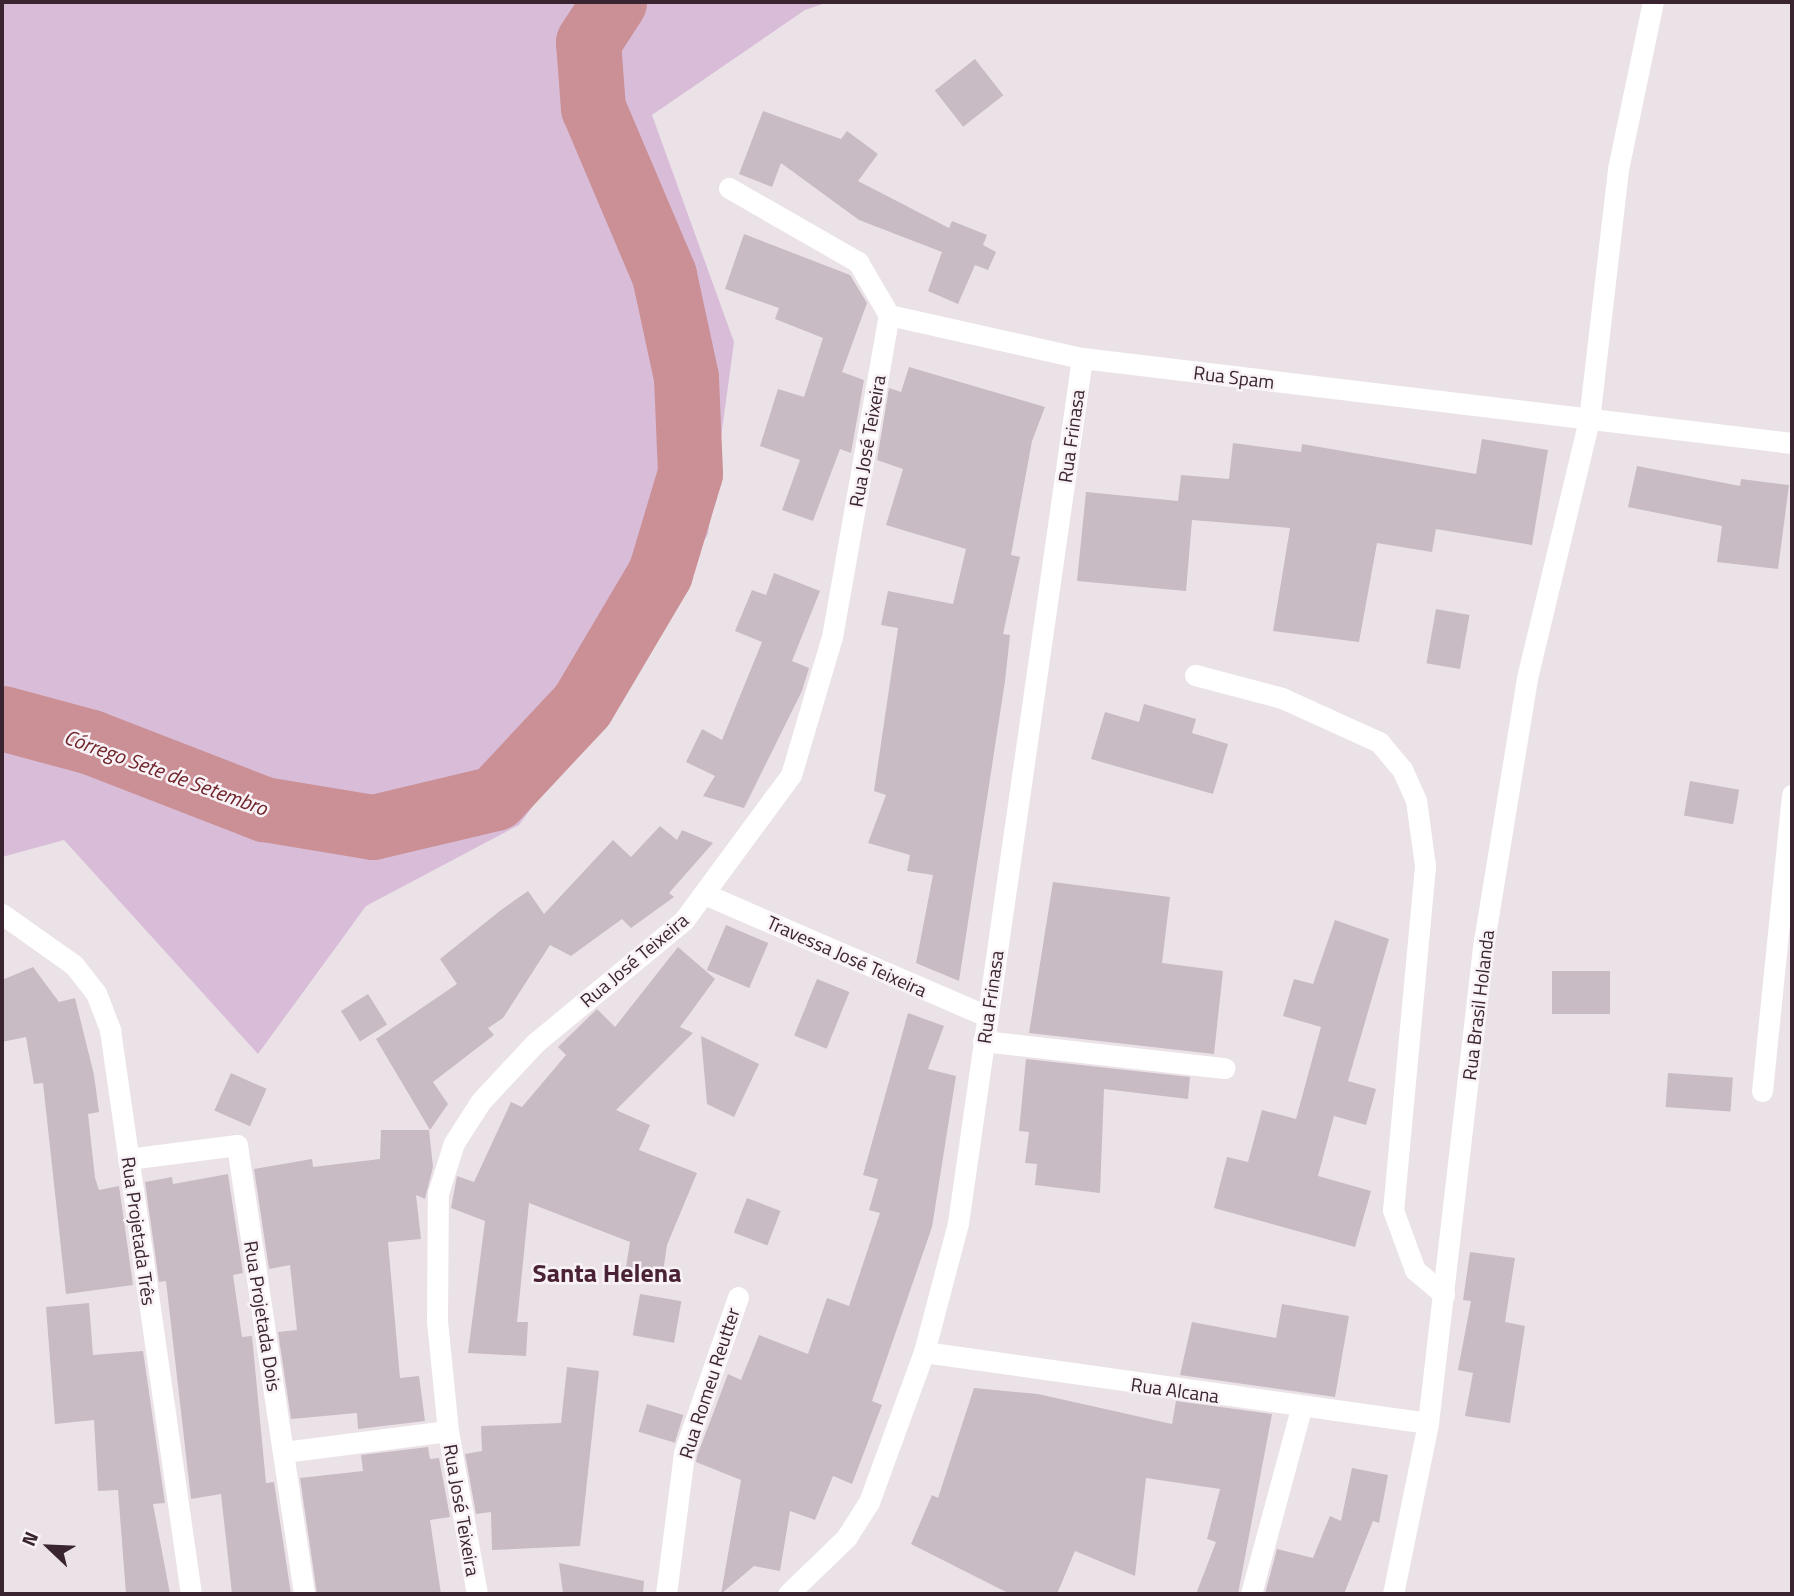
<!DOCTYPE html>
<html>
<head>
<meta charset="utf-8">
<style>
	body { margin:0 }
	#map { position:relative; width:1794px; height:1596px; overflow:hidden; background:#ebe2e8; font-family:"Titillium Web",sans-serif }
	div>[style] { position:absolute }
	.green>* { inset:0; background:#d9bdd8 }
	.river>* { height:65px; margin:-32.5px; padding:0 32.5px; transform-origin:32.5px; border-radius:32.5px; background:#ca9095 }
	.building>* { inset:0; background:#c8bbc4; transform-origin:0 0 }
	.minor>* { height:21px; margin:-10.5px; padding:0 10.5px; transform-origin:10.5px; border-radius:10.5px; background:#fff }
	span { translate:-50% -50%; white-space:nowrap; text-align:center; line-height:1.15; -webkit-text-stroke:5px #f8f2f6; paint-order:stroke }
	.street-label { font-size:19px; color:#3a242f }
	.water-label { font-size:21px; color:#6f252a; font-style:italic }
	.district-label { font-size:26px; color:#4a2235; font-weight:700 }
	.frame { position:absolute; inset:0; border:4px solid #3a242f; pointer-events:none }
	.north { position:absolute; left:14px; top:1512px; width:70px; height:70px; -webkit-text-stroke:5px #f8f2f6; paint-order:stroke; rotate:293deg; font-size:19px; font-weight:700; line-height:28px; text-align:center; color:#3a242f }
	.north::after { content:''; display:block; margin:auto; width:24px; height:32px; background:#3a242f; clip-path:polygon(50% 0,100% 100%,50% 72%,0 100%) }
</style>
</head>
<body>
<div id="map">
	<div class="green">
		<div style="clip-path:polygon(2px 2px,829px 2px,805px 10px,652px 115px,734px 342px,708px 534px,616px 693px,519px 825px,366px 906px,258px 1054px,64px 840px,2px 857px)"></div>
	</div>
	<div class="river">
		<div style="left:2px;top:718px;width:92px;rotate:15.1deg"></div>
		<div style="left:91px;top:742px;width:186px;rotate:21.2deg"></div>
		<div style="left:264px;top:809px;width:110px;rotate:9.4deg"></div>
		<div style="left:373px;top:827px;width:125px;rotate:-13.4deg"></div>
		<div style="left:495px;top:798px;width:127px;rotate:-46.9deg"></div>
		<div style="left:582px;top:705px;width:153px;rotate:-59.4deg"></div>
		<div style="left:660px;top:573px;width:104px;rotate:-73.3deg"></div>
		<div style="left:690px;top:473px;width:96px;rotate:-92.4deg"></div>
		<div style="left:686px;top:377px;width:104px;rotate:-102.2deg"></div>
		<div style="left:664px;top:275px;width:181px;rotate:-113deg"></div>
		<div style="left:593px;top:108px;width:66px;rotate:-94.3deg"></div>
		<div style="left:588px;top:42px;width:48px;rotate:-57deg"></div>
	</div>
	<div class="building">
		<div style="left:975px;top:59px;width:46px;height:51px;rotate:52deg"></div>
		<div style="clip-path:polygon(763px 111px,841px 139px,847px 131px,878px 154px,858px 181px,949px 228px,952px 221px,987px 235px,983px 245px,996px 252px,988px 270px,975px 265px,958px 304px,928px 291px,942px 252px,859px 220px,781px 163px,772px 187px,739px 174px)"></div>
		<div style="clip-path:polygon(744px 234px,850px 275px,867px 303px,842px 372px,864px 380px,851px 453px,840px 449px,813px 521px,782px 510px,800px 460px,760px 446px,778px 389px,804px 397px,823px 338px,775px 319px,779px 308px,725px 289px)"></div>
		<div style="clip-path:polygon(909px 367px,1045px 407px,1032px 441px,1011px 555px,1020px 557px,1003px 634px,1010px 635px,1005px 681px,959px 981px,916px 963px,933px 875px,907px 871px,910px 855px,868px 843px,886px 795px,874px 791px,898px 628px,881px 625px,888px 591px,953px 604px,966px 549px,886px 525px,903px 469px,877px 460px,889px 388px,901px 392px)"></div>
		<div style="clip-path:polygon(1482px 439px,1548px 450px,1532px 545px,1436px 529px,1432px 552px,1377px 543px,1359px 642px,1273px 631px,1290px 528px,1192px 520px,1186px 591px,1077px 581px,1086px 492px,1178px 501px,1181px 475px,1229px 479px,1233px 443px,1301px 452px,1302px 444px,1476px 474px)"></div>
		<div style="clip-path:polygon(1637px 466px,1740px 486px,1741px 479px,1789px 485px,1778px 569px,1717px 562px,1722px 526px,1628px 507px)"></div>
		<div style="clip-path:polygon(774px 573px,820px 591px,792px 661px,809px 668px,802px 691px,744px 808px,703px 796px,715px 776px,686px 762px,702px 729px,722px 740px,762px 642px,735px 631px,752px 590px,766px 595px)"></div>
		<div style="left:1436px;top:609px;width:34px;height:55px;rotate:10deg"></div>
		<div style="clip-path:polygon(1144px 704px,1196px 719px,1192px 733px,1228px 744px,1213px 794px,1091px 759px,1105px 712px,1139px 722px)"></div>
		<div style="left:1690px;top:781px;width:50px;height:35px;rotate:10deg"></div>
		<div style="clip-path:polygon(660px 826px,677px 840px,682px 830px,713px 843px,669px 893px,674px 897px,631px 928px,622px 919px,571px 956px,550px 945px,503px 1018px,488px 1028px,494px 1035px,433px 1082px,448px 1104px,430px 1130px,376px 1039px,457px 984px,440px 959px,501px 910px,528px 891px,544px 914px,613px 840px,631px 857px)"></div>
		<div style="clip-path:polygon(1053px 882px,1170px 897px,1162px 963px,1223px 971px,1214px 1054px,1029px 1033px)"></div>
		<div style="clip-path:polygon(1335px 920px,1389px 939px,1348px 1081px,1376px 1089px,1366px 1125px,1334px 1116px,1318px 1176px,1371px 1191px,1355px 1247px,1214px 1208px,1227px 1157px,1248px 1162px,1262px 1110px,1296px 1119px,1321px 1027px,1283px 1016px,1294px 979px,1313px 984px)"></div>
		<div style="left:726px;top:925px;width:46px;height:49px;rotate:23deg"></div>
		<div style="clip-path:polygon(678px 947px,715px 979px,680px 1027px,693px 1033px,616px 1110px,650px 1125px,639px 1150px,697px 1173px,667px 1245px,663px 1272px,626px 1267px,630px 1242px,529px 1203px,517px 1322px,528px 1322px,526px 1356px,468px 1353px,485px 1221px,451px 1208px,457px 1176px,474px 1182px,511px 1102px,522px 1107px,566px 1055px,558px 1047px,597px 1009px,615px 1027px)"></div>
		<div style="clip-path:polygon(33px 967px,59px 1002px,75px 998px,94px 1075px,99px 1112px,88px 1114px,95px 1178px,99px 1190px,119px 1186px,133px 1285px,66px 1294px,43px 1083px,34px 1084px,26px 1037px,2px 1042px,2px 980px)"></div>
		<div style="left:1610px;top:971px;width:43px;height:58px;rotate:90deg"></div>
		<div style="left:817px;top:979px;width:35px;height:61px;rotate:22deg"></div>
		<div style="left:368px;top:994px;width:36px;height:32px;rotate:58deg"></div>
		<div style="clip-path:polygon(908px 1013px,944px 1026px,928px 1069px,956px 1076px,932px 1227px,872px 1401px,882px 1405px,852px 1484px,833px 1476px,815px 1520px,790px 1511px,780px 1571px,754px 1566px,721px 1594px,741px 1480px,696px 1462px,697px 1456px,728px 1374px,741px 1380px,759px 1335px,808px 1354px,827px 1298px,849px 1306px,880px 1213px,869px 1210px,878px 1179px,863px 1175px)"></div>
		<div style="clip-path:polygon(701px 1036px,759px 1064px,734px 1117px,707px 1104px)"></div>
		<div style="clip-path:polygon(1026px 1059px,1190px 1077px,1188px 1099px,1104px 1089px,1100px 1193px,1035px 1185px,1037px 1164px,1025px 1163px,1029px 1132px,1019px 1131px)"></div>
		<div style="left:231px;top:1073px;width:39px;height:41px;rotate:24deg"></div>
		<div style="left:1668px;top:1073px;width:65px;height:34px;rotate:4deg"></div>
		<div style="clip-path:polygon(381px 1130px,429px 1130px,433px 1167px,425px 1199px,416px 1195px,421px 1239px,388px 1242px,400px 1378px,419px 1376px,425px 1421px,358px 1429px,357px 1413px,291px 1419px,278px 1332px,297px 1330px,290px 1265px,269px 1269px,254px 1169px,312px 1159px,313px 1167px,380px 1159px)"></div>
		<div style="clip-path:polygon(228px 1174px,243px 1273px,233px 1275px,242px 1337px,252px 1336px,266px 1483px,274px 1482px,291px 1594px,232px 1594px,221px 1494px,191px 1499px,166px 1281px,159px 1282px,145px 1182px,172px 1177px,173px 1184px)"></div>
		<div style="left:747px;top:1198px;width:36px;height:37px;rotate:21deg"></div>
		<div style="clip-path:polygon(1470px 1252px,1515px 1258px,1505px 1322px,1525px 1326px,1510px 1423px,1465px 1416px,1473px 1373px,1458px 1370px,1471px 1301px,1463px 1300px)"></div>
		<div style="left:640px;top:1294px;width:42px;height:42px;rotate:10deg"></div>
		<div style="clip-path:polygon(89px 1303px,93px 1355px,143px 1351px,165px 1503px,153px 1504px,170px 1594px,126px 1594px,118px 1490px,98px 1491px,94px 1420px,55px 1424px,46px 1307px)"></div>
		<div style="clip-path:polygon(1282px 1304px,1349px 1316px,1335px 1397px,1180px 1375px,1192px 1322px,1276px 1338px)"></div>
		<div style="clip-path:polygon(567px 1367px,599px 1371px,580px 1546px,492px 1550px,491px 1512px,476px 1514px,465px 1454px,482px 1451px,481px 1426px,561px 1423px)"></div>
		<div style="clip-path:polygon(974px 1388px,1038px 1394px,1172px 1424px,1176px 1401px,1272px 1414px,1238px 1594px,1196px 1594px,1216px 1542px,1207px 1539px,1220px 1489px,1146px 1478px,1135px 1576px,1075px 1551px,1057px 1594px,1010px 1594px,911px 1544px,932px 1495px,938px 1498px)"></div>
		<div style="left:647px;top:1404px;width:38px;height:29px;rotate:17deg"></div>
		<div style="clip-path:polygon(428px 1447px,430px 1459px,439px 1458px,450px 1517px,430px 1520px,441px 1594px,317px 1594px,300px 1478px,363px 1471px,361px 1455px)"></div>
		<div style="clip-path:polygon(1352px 1468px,1388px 1475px,1379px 1523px,1373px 1521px,1344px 1594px,1265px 1594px,1277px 1549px,1313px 1558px,1330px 1516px,1341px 1521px)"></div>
		<div style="clip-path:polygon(559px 1563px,644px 1581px,643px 1594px,563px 1594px)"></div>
	</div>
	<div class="minor">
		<div style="left:729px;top:188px;width:149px;rotate:29.8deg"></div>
		<div style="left:858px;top:262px;width:61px;rotate:59.7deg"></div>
		<div style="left:889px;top:315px;width:198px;rotate:12.6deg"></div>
		<div style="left:1082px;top:358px;width:715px;rotate:6.83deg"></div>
		<div style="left:1195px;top:675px;width:90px;rotate:14.8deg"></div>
		<div style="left:1282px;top:698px;width:107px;rotate:24.4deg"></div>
		<div style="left:1379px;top:742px;width:35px;rotate:50deg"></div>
		<div style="left:1402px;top:769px;width:34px;rotate:66deg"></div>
		<div style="left:1416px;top:800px;width:67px;rotate:82.2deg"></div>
		<div style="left:1425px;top:866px;width:345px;rotate:95.3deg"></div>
		<div style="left:1393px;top:1210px;width:64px;rotate:69.9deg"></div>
		<div style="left:1415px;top:1270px;width:38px;rotate:40deg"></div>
		<div style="left:707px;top:895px;width:304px;rotate:23.4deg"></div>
		<div style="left:2px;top:914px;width:88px;rotate:35.3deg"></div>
		<div style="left:74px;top:965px;width:36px;rotate:52deg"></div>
		<div style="left:96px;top:993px;width:40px;rotate:69deg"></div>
		<div style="left:110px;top:1030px;width:570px;rotate:81.83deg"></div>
		<div style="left:983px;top:1041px;width:243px;rotate:6.4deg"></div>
		<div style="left:1762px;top:1091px;width:298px;rotate:-84.2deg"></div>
		<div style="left:128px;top:1159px;width:110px;rotate:-7.3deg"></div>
		<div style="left:237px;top:1145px;width:454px;rotate:81.5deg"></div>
		<div style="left:924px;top:1352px;width:509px;rotate:8.02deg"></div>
		<div style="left:284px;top:1452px;width:165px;rotate:-7.3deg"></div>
		<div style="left:477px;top:1594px;width:166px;rotate:-100.1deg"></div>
		<div style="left:448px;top:1431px;width:111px;rotate:-95.7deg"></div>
		<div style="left:437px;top:1321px;width:128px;rotate:-89.6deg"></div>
		<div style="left:438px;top:1193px;width:52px;rotate:-72.3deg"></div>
		<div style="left:454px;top:1143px;width:50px;rotate:-57.3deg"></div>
		<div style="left:481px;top:1101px;width:79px;rotate:-47deg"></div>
		<div style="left:535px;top:1043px;width:193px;rotate:-39.5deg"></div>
		<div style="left:684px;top:920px;width:180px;rotate:-53.6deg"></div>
		<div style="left:791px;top:775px;width:144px;rotate:-73.5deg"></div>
		<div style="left:832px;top:637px;width:327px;rotate:-80deg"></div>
		<div style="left:666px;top:1594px;width:142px;rotate:-82.7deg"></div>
		<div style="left:684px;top:1453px;width:165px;rotate:-70.9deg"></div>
		<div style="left:788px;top:1594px;width:81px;rotate:-44deg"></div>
		<div style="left:846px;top:1538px;width:43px;rotate:-57.4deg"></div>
		<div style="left:869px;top:1502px;width:160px;rotate:-69.9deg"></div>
		<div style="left:924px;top:1352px;width:133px;rotate:-75.2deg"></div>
		<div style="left:958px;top:1223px;width:874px;rotate:-81.84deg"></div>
		<div style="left:1251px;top:1594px;width:192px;rotate:-74.9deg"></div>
		<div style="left:1393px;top:1594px;width:175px;rotate:-78.4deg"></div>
		<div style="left:1428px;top:1423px;width:485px;rotate:-83.4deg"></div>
		<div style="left:1484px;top:941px;width:266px;rotate:-80.7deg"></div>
		<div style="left:1527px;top:678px;width:265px;rotate:-76.5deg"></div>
		<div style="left:1589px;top:420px;width:253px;rotate:-83.4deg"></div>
		<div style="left:1618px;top:169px;width:171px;rotate:-78.2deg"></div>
	</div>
	<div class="street-label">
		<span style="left:1234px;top:377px;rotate:7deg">Rua Spam</span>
		<span style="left:1071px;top:436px;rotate:-82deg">Rua Frinasa</span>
		<span style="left:867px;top:441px;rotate:-80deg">Rua José Teixeira</span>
		<span style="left:847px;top:956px;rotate:24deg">Travessa José Teixeira</span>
		<span style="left:634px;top:960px;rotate:-40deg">Rua José Teixeira</span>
		<span style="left:990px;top:997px;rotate:-82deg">Rua Frinasa</span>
		<span style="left:1478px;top:1005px;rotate:-83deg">Rua Brasil Holanda</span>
		<span style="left:139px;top:1231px;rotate:82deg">Rua Projetada Três</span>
		<span style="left:263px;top:1316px;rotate:81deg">Rua Projetada Dois</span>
		<span style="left:709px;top:1383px;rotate:-72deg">Rua Romeu Reutter</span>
		<span style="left:1175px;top:1390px;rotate:8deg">Rua Alcana</span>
		<span style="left:462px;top:1510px;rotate:80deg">Rua José Teixeira</span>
	</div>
	<div class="water-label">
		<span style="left:166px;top:772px;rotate:20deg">Córrego Sete de Setembro</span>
	</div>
	<div class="district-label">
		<span style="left:607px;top:1273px">Santa Helena</span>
	</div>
	<div class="frame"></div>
	<div class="north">N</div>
</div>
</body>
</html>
